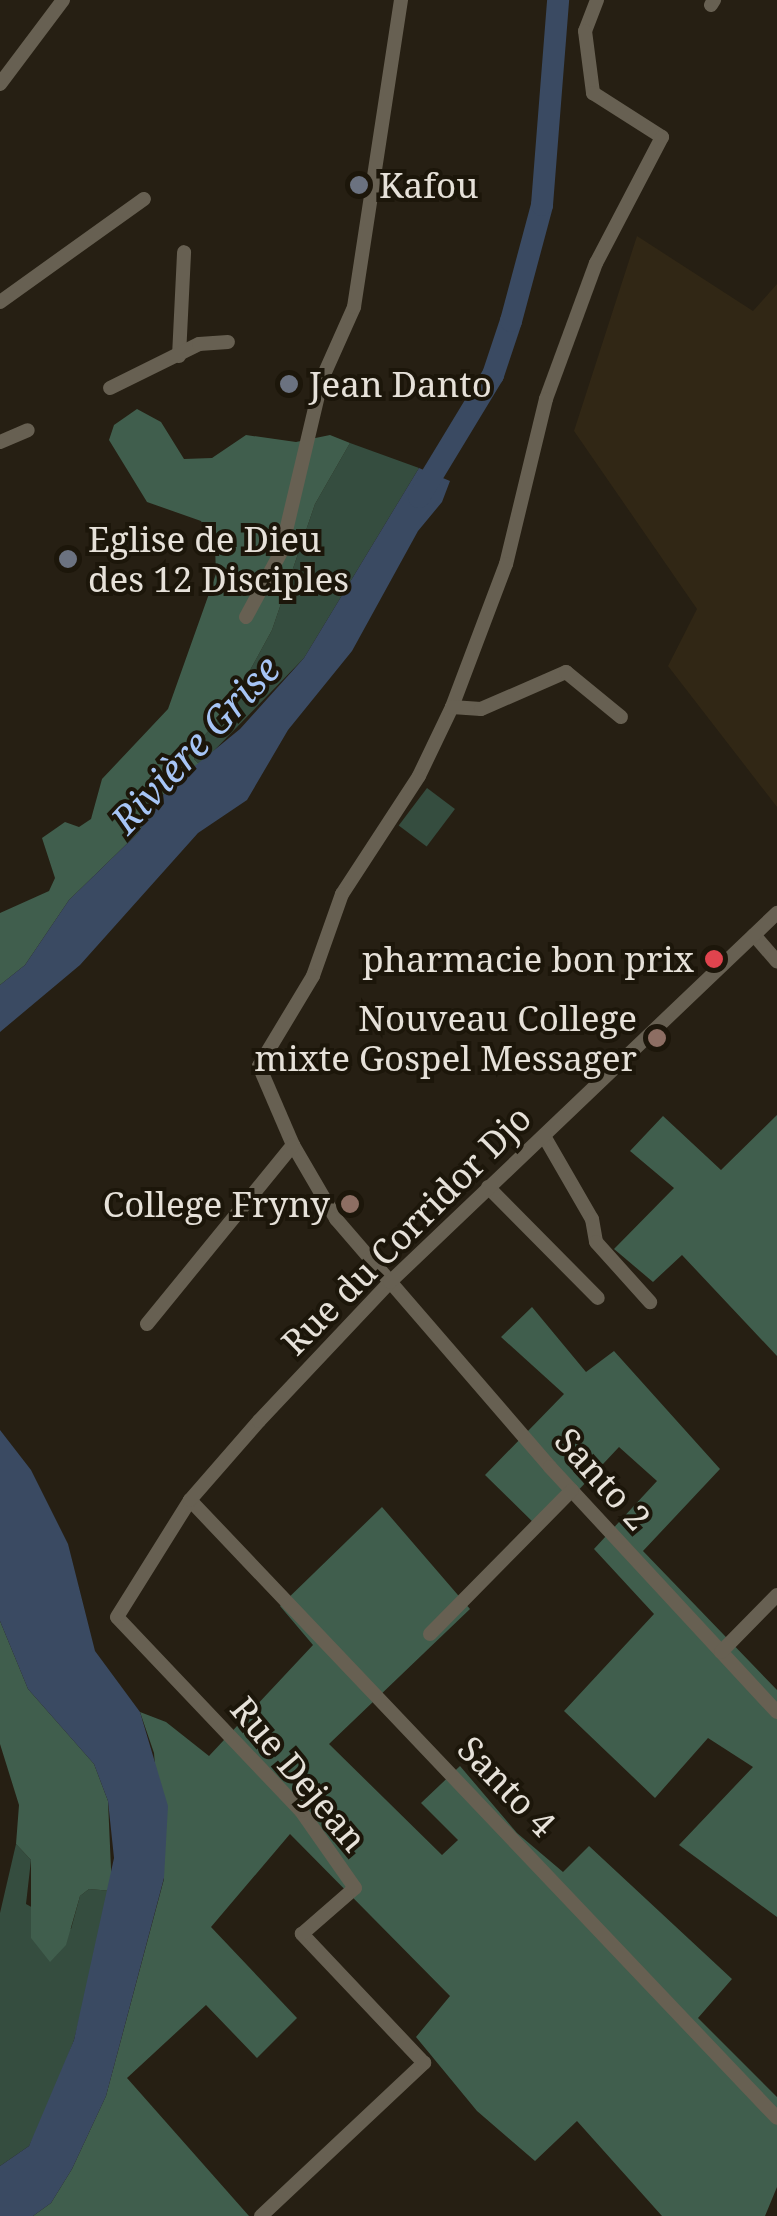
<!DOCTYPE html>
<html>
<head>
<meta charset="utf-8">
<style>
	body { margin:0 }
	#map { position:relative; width:777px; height:2216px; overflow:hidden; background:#261f13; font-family:"Noto Serif",serif }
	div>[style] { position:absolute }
	.built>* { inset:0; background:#312715 }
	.green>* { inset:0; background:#354d3f; transform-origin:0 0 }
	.forest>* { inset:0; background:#405e4d }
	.water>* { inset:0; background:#3a4a62 }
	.river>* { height:22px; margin:-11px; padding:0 11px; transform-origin:11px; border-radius:11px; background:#3a4a62 }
	.minor>* { height:14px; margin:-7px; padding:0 7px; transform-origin:7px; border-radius:7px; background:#676052 }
	.dots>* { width:28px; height:28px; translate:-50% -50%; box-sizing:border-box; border:5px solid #1c160a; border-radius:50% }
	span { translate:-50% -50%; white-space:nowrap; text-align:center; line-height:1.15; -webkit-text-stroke:8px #1c160a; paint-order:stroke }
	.poi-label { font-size:35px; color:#e6e1d9 }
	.left { translate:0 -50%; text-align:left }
	.right { translate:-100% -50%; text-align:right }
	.street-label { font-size:35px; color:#e6e1d9 }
	.water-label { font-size:38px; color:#a7c5f6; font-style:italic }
</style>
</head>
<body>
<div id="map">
	<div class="built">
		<div style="clip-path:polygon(637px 236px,753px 311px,777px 284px,777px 807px,668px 666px,697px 609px,574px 431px)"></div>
	</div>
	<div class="green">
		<div style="clip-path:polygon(350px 443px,419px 468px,304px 658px,200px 765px,194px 759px,202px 738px,230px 707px,272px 630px,315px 504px)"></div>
		<div style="left:427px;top:788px;width:35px;height:47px;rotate:37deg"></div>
		<div style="clip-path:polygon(16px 1844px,31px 1860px,26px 1904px,71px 1929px,80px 1896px,89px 1889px,112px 1891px,74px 2040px,46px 2113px,29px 2146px,0 2166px,0 1913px)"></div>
	</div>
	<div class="forest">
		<div style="clip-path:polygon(137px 409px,161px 422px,184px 459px,212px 458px,246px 435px,296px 442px,330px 435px,350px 443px,315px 504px,272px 630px,230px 707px,202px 738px,194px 759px,200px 765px,168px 788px,137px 834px,69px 900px,25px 965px,0 985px,0 913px,49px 891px,55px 878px,42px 838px,65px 822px,79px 827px,91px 819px,102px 779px,168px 709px,216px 574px,215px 547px,201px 521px,147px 502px,109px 440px,114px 425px)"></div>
		<div style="clip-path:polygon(777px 1115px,777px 1356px,682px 1255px,653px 1282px,614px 1249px,674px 1188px,630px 1151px,663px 1116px,721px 1170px)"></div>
		<div style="clip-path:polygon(532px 1307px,586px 1372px,614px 1351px,720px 1469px,643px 1551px,777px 1690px,777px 1917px,679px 1845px,753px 1767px,708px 1738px,655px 1798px,564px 1711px,654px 1614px,594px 1549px,657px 1481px,619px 1447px,541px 1530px,485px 1475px,564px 1394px,501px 1337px)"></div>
		<div style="clip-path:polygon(382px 1507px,470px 1609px,329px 1744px,442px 1855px,458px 1840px,421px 1803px,460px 1766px,517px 1833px,563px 1872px,589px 1846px,732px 1979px,698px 2018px,777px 2097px,777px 2187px,765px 2216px,662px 2216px,577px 2121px,535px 2161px,477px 2111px,416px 2037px,450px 1996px,290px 1834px,211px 1927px,297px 2018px,257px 2058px,206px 2005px,127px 2078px,249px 2216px,33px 2216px,51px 2203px,72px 2169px,106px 2096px,164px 1879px,154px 1753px,140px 1712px,166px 1722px,209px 1756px,313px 1645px,280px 1606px)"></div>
		<div style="clip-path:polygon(0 1621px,28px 1689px,94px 1764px,108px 1801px,112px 1891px,89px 1889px,80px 1896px,66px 1945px,50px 1962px,31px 1938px,31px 1860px,16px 1844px,19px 1805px,0 1744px)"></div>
	</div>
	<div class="water">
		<div style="clip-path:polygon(419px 468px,450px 481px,442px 502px,418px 531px,352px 651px,288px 730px,247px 800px,198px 833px,80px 965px,0 1032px,0 985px,25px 965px,69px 900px,137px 834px,168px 788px,240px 729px,304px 658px)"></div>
		<div style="clip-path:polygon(0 1430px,31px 1470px,68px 1544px,95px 1651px,140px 1712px,168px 1806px,164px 1878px,106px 2096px,72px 2169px,51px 2203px,33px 2216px,0 2216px,0 2166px,29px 2146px,74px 2040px,114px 1858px,108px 1801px,94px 1764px,28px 1689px,0 1621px)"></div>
	</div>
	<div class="river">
		<div style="left:419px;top:497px;width:143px;rotate:-58.8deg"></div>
		<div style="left:493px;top:375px;width:57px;rotate:-71.6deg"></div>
		<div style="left:511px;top:321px;width:120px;rotate:-75deg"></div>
		<div style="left:542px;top:205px;width:206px;rotate:-85.5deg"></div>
	</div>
	<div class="minor">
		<div style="left:597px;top:0;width:33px;rotate:111deg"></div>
		<div style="left:585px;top:31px;width:63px;rotate:82.6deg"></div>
		<div style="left:593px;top:93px;width:82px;rotate:32.5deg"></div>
		<div style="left:662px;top:137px;width:142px;rotate:117.6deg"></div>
		<div style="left:596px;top:263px;width:145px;rotate:110.2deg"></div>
		<div style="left:546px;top:399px;width:170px;rotate:103.6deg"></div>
		<div style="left:506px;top:564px;width:153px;rotate:110.7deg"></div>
		<div style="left:452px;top:707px;width:76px;rotate:115.6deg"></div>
		<div style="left:419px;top:776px;width:141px;rotate:123.1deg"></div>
		<div style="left:342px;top:894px;width:87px;rotate:109.5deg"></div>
		<div style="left:313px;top:976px;width:105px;rotate:121deg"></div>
		<div style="left:259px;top:1066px;width:86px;rotate:66.7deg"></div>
		<div style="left:293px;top:1145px;width:86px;rotate:59.8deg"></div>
		<div style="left:336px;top:1219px;width:328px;rotate:49.2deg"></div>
		<div style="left:550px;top:1467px;width:334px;rotate:47.2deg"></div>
		<div style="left:711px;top:5px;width:6px;rotate:-59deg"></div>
		<div style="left:0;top:84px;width:105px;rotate:-53.1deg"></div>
		<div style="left:0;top:302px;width:177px;rotate:-35.6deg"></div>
		<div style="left:179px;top:356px;width:104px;rotate:-87.2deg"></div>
		<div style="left:110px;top:388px;width:99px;rotate:-26.3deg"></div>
		<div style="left:199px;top:344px;width:29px;rotate:-4deg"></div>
		<div style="left:0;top:442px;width:30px;rotate:-23deg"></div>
		<div style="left:246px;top:617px;width:74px;rotate:-61.7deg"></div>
		<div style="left:281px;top:552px;width:178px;rotate:-76.7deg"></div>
		<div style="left:322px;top:379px;width:79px;rotate:-66deg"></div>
		<div style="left:354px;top:307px;width:311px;rotate:-81.3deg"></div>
		<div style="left:452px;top:707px;width:29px;rotate:4deg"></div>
		<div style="left:481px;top:709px;width:93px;rotate:-23.5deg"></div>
		<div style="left:566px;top:672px;width:71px;rotate:39.3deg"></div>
		<div style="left:754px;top:935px;width:35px;rotate:49deg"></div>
		<div style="left:544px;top:1136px;width:96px;rotate:60deg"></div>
		<div style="left:592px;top:1219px;width:23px;rotate:80deg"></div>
		<div style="left:596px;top:1242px;width:81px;rotate:48deg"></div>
		<div style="left:488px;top:1187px;width:156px;rotate:45.3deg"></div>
		<div style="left:147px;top:1324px;width:231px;rotate:-50.8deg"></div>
		<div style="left:190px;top:1500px;width:852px;rotate:46.47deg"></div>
		<div style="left:430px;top:1634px;width:202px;rotate:-45.4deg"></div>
		<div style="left:721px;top:1652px;width:80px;rotate:-45.5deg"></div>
		<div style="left:261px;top:2216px;width:224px;rotate:-43.2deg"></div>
		<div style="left:424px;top:2063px;width:178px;rotate:-133.4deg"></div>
		<div style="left:302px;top:1934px;width:70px;rotate:-41deg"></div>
		<div style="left:355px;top:1888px;width:94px;rotate:-125deg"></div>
		<div style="left:301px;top:1811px;width:267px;rotate:-133.5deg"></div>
		<div style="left:117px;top:1617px;width:138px;rotate:-58deg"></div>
		<div style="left:190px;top:1500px;width:105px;rotate:-48.9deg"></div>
		<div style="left:259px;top:1421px;width:191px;rotate:-46.7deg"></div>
		<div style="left:390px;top:1282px;width:535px;rotate:-43.64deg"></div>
	</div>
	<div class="dots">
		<div style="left:359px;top:185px;background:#6b7280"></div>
		<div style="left:289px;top:384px;background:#6b7280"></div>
		<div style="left:68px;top:559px;background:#6b7280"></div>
		<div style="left:714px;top:959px;background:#e0444e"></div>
		<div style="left:657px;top:1038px;background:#8d6e63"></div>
		<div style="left:350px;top:1204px;background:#8d6e63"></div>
	</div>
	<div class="poi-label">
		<span class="left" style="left:379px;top:185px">Kafou</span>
		<span class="left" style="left:309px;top:384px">Jean Danto</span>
		<span class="left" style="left:88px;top:559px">Eglise de Dieu<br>des 12 Disciples</span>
		<span class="right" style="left:694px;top:959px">pharmacie bon prix</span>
		<span class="right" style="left:637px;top:1038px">Nouveau College<br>mixte Gospel Messager</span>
		<span class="right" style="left:330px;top:1204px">College Fryny</span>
	</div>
	<div class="street-label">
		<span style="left:406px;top:1230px;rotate:-45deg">Rue du Corridor Djo</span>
		<span style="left:603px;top:1479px;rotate:48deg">Santo 2</span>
		<span style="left:299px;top:1774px;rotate:50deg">Rue Dejean</span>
		<span style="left:507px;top:1786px;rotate:46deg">Santo 4</span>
	</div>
	<div class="water-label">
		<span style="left:195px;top:744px;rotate:-47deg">Rivière Grise</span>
	</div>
</div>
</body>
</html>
